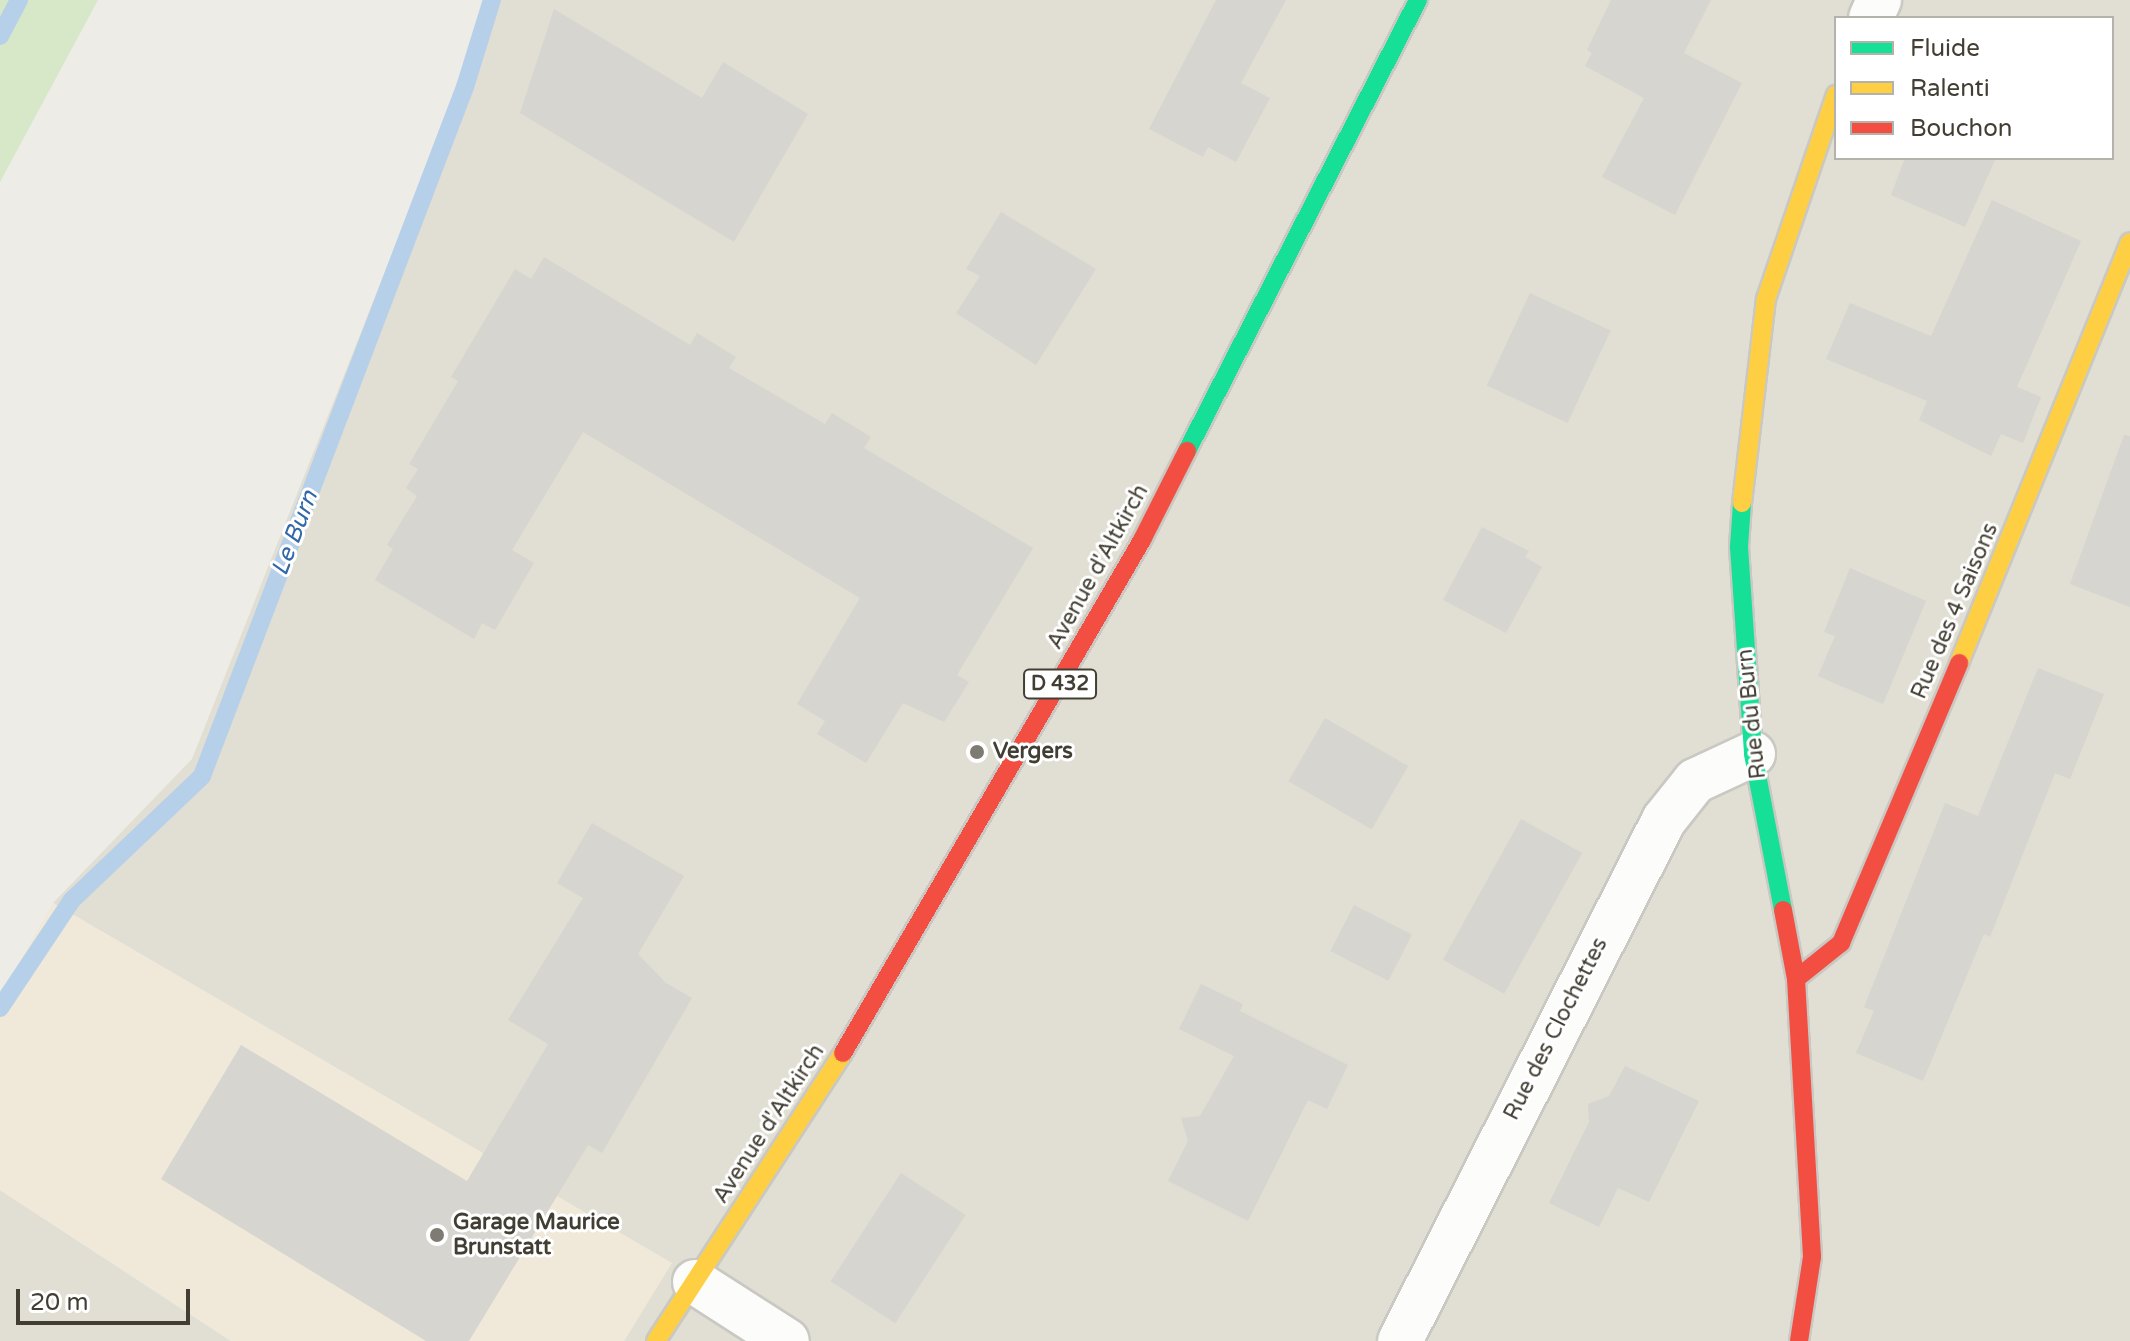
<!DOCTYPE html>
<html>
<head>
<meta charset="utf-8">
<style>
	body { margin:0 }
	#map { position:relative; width:2130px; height:1341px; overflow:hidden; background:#edece6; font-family:"Varela Round",sans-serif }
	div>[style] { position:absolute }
	.residential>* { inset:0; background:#e1ded3 }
	.commercial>* { inset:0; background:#f0e9d9 }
	.green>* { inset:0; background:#d6e8c7 }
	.stream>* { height:18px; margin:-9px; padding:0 9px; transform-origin:9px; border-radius:9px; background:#b7d0ea }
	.building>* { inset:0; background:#d6d5cf; transform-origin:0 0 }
	.roads { filter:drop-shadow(2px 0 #c9c8c2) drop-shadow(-2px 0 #c9c8c2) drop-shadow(0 2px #c9c8c2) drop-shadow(0 -2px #c9c8c2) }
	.street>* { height:44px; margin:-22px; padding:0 22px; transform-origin:22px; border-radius:22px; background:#fcfcfb }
	.fast>* { height:18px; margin:-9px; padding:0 9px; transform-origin:9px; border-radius:9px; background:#16e098 }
	.slow>* { height:18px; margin:-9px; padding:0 9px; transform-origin:9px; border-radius:9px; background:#ffcf43 }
	.jam>* { height:18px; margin:-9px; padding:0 9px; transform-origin:9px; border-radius:9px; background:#f24e42 }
	.dots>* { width:22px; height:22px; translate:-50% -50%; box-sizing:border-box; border:4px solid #fff; border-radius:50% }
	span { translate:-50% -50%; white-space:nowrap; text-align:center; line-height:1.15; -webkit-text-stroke:6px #fff; paint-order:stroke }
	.shield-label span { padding:2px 6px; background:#fff; border:2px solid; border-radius:6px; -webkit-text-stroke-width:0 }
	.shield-label { font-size:20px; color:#423e33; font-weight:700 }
	.street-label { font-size:22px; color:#423e33 }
	.poi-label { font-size:22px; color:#423e33; font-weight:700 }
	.left { translate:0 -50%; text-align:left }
	.water-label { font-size:24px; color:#3268a8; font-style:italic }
	.legend { position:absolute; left:1834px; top:16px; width:280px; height:144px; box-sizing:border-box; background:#fff; border:2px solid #b3b2ad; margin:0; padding:10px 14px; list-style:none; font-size:24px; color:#423e33 }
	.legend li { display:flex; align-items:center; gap:16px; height:40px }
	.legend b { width:40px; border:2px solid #b3b2ad }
	.scale { position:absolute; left:16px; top:1289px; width:174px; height:36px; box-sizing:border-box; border:4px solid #423e33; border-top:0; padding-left:10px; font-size:24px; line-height:28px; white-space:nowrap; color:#423e33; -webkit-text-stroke:6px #fff; paint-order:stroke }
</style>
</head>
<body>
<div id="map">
	<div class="residential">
		<div style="clip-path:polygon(evenodd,501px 0,2130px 0,2130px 1341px,624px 1341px,671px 1263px,53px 903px,192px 759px,453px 100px,501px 0,1836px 18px,2112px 18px,2112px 158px,1836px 158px,1836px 18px)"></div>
		<div style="clip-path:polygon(0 1190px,231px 1341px,0 1341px)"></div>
	</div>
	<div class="commercial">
		<div style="clip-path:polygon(53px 903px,672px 1263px,624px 1341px,231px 1341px,0 1190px,0 996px)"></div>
	</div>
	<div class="green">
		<div style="clip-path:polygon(0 0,98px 0,0 182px)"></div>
	</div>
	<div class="stream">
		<div style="left:0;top:36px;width:41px;rotate:-62.2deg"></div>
		<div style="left:0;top:1008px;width:130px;rotate:-56.3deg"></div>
		<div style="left:72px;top:900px;width:180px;rotate:-43.6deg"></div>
		<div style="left:202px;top:776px;width:737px;rotate:-69.11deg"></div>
		<div style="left:465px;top:87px;width:91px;rotate:-72.8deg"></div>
	</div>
	<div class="building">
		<div style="clip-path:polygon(1216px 0,1286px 0,1241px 83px,1270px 98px,1236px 162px,1208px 147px,1203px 157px,1149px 129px)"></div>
		<div style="clip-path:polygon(1611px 0,1711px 0,1684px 53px,1742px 83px,1675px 215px,1602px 177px,1644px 98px,1585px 66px,1592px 53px,1587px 50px)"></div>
		<div style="clip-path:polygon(554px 9px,702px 98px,723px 62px,808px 114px,734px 242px,520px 113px)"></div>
		<div style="clip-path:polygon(1905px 158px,1996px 158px,1965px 227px,1891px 195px)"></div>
		<div style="clip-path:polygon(1992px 200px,2081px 241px,2017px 387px,2041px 397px,2023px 443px,2001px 434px,1991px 456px,1919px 420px,1927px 401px,1826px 359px,1850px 303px,1931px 336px)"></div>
		<div style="clip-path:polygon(1001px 212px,1096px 269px,1036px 365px,956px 313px,980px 276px,966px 269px)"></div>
		<div style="clip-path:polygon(544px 257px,690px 345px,697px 333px,736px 357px,729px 368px,825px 424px,832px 413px,871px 437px,864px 448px,1033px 548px,957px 675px,969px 682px,944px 722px,903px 703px,866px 763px,817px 734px,825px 721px,797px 704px,860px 598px,583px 432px,512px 550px,534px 563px,495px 630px,482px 623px,474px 639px,375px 580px,393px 549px,387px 545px,417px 496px,406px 488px,418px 469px,409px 464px,458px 381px,451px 377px,515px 269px,531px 279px)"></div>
		<div style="left:1530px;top:293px;width:89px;height:102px;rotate:25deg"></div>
		<div style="clip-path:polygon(2124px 435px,2130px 436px,2130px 607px,2070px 584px)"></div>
		<div style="clip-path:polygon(1482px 527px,1529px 551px,1525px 557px,1542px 567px,1506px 633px,1443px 600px)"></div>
		<div style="clip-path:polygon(1850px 568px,1926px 601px,1883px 704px,1818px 676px,1835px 636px,1824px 632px)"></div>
		<div style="clip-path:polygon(2038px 668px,2104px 694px,2070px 779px,2055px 773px,1990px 937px,1984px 934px,1923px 1081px,1856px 1053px,1874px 1011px,1864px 1007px,1945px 803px,1978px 816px)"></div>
		<div style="left:1325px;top:718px;width:96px;height:73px;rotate:30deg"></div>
		<div style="left:1521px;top:819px;width:70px;height:161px;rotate:29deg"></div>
		<div style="clip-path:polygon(592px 823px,684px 876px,638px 954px,666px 983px,692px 998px,602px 1153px,588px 1145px,469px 1341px,426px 1341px,161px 1179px,241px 1045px,467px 1181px,548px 1044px,508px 1020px,583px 898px,557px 883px)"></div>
		<div style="left:1354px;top:905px;width:65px;height:52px;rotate:27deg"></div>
		<div style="clip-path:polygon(1201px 984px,1243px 1004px,1240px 1011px,1348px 1065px,1327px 1109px,1308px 1100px,1248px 1221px,1168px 1181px,1188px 1141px,1181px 1118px,1200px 1116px,1234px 1056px,1179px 1029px)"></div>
		<div style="clip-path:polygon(1625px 1066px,1699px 1101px,1649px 1202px,1618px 1188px,1599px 1227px,1549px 1203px,1589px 1122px,1588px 1104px,1609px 1096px)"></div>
		<div style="left:901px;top:1173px;width:77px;height:129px;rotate:33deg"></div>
	</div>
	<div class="roads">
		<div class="street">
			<div style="left:1871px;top:18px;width:20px;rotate:-66deg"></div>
			<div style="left:695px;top:1282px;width:109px;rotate:32.7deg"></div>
			<div style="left:1400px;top:1341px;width:584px;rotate:-63.13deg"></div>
			<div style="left:1664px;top:820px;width:50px;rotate:-51.5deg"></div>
			<div style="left:1695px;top:781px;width:64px;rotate:-25deg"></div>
		</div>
		<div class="fast">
			<div style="left:1187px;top:451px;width:507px;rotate:-62.88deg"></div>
			<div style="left:1742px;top:503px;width:44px;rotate:93.9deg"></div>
			<div style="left:1739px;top:547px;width:207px;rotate:86.1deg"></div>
			<div style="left:1753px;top:754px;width:159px;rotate:79.1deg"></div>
		</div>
		<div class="slow">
			<div style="left:1742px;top:503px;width:205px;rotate:-83.3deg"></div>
			<div style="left:1766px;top:299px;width:216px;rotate:-71.1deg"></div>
			<div style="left:1959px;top:663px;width:454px;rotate:-67.9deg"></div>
			<div style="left:656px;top:1341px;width:343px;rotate:-57deg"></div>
		</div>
		<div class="jam">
			<div style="left:1783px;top:910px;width:70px;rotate:79.3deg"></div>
			<div style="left:1796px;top:979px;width:278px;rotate:86.7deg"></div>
			<div style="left:1812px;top:1257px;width:85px;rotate:98.8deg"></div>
			<div style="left:1796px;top:979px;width:58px;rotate:-38.7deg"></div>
			<div style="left:1841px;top:943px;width:304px;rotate:-67.1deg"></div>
			<div style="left:843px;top:1053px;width:594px;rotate:-59.76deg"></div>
			<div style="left:1142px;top:540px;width:100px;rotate:-63.2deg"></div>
		</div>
	</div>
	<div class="dots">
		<div style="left:977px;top:752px;background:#7e7b72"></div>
		<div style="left:437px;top:1235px;background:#7e7b72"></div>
	</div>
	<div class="shield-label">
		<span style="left:1060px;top:684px">D 432</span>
	</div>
	<div class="street-label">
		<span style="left:1098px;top:567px;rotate:-61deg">Avenue d'Altkirch</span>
		<span style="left:1955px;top:611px;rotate:-67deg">Rue des 4 Saisons</span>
		<span style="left:1752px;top:714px;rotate:-96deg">Rue du Burn</span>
		<span style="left:1556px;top:1029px;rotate:-63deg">Rue des Clochettes</span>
		<span style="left:769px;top:1124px;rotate:-57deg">Avenue d'Altkirch</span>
	</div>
	<div class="poi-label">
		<span class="left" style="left:993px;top:752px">Vergers</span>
		<span class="left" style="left:453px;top:1235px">Garage Maurice<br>Brunstatt</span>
	</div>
	<div class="water-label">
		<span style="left:295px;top:533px;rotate:-69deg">Le Burn</span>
	</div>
	<ul class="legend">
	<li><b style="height:10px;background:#16e098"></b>Fluide</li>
	<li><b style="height:10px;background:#ffcf43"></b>Ralenti</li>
	<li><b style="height:10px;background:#f24e42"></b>Bouchon</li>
	</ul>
	<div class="scale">20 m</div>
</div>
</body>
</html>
